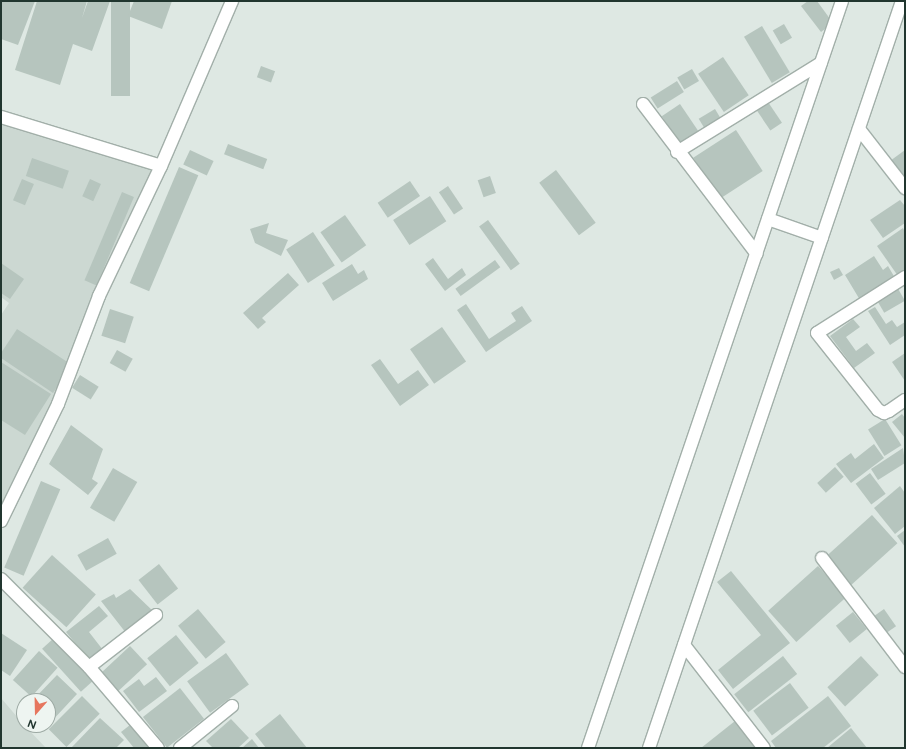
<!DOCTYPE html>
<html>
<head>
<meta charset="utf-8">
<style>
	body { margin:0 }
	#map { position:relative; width:906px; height:749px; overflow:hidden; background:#dee8e3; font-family:Figtree,sans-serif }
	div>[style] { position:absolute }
	.built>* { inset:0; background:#ccd8d2 }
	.building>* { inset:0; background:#b6c5be; transform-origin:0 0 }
	.roads { filter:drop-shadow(1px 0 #a2afa9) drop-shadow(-1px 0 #a2afa9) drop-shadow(0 1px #a2afa9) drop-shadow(0 -1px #a2afa9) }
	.street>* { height:12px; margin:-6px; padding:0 6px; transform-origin:6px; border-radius:6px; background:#fff }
	.secondary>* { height:12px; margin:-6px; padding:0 6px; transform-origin:6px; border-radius:6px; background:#fff }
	span { translate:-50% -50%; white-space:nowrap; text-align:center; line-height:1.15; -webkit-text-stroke:3.5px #eef5f1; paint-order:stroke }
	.frame { position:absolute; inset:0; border:2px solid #21362f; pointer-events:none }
	.north { position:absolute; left:16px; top:693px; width:40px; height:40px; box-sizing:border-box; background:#eef5f1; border:1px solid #9ca9a3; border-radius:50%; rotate:200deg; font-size:11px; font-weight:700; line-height:16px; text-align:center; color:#21362f }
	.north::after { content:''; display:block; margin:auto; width:14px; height:18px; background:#e6765e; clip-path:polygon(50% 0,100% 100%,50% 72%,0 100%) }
</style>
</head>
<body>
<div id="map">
	<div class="built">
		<div style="clip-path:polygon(1px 117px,161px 166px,1px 521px,1px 315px,9px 303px,1px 297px)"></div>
		<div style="clip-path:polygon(1px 698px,24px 725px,46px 748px,1px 748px)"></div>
	</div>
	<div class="building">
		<div style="clip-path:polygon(1px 1px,35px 1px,18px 45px,1px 39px)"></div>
		<div style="clip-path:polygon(37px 1px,87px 1px,82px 18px,88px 1px,110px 1px,92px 51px,73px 44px,60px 85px,15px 70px)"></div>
		<div style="left:111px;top:1px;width:19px;height:95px"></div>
		<div style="clip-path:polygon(134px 1px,172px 1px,162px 29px,128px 16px)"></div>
		<div style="clip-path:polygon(808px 1px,817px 1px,833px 23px,821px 32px,801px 6px)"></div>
		<div style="left:784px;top:24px;width:16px;height:13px;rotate:60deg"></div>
		<div style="left:762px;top:26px;width:54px;height:21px;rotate:59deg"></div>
		<div style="left:723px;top:57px;width:46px;height:30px;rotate:56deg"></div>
		<div style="left:261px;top:66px;width:15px;height:12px;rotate:20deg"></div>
		<div style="left:692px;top:69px;width:14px;height:17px;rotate:60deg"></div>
		<div style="left:677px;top:81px;width:13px;height:31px;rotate:58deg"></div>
		<div style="left:768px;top:102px;width:25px;height:14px;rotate:56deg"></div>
		<div style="left:680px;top:104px;width:36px;height:22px;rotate:56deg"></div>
		<div style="left:715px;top:109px;width:12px;height:19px;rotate:59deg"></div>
		<div style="left:736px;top:130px;width:49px;height:51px;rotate:57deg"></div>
		<div style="left:228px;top:144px;width:42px;height:11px;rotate:21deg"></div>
		<div style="left:190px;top:150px;width:26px;height:16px;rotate:25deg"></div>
		<div style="clip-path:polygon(905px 150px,905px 177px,903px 178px,890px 161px)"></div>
		<div style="left:32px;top:158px;width:39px;height:19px;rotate:19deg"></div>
		<div style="left:179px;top:167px;width:21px;height:126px;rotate:23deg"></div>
		<div style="left:556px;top:170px;width:66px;height:21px;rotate:53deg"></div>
		<div style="left:490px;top:176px;width:18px;height:13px;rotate:71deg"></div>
		<div style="left:22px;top:179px;width:13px;height:23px;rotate:23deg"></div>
		<div style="left:90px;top:179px;width:12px;height:19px;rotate:24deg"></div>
		<div style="left:410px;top:181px;width:18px;height:39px;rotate:56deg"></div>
		<div style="left:448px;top:186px;width:27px;height:11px;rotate:56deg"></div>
		<div style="left:122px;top:192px;width:13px;height:96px;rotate:23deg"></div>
		<div style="left:430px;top:196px;width:30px;height:44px;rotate:57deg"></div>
		<div style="clip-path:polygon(900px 200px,905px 206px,905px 223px,883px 238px,870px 220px)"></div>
		<div style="left:345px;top:215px;width:37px;height:30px;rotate:55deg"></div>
		<div style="left:488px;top:220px;width:54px;height:11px;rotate:54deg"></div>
		<div style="clip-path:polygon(269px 223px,266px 233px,288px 240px,281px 256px,255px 243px,250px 229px)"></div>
		<div style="clip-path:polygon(903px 228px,905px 232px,905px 272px,898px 276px,877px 246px)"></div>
		<div style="left:313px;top:232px;width:40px;height:32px;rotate:57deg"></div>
		<div style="clip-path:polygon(874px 256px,883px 270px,888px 266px,895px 278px,860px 300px,845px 275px)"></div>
		<div style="clip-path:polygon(433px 258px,448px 279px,462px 268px,466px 275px,445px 291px,425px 264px)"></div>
		<div style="left:495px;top:260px;width:9px;height:49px;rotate:54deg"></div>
		<div style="clip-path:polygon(1px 263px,24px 279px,10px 299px,1px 293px)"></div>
		<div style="clip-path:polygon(352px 264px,358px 274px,364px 270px,368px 279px,333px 301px,322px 283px)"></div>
		<div style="clip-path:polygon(839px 268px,843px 275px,834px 280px,830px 272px)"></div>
		<div style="clip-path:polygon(288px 273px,299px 285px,262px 318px,266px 322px,258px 329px,243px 313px)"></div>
		<div style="left:897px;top:287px;width:16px;height:24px;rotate:60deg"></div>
		<div style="clip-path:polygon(466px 304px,489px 339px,516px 321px,511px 313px,522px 306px,532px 321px,486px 352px,457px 310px)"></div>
		<div style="clip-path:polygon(875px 307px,886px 324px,892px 320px,897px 327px,905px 322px,905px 335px,890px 345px,868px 311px)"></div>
		<div style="left:110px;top:309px;width:25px;height:28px;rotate:18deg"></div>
		<div style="clip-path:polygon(853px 319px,860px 327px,846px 337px,856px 351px,867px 343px,875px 353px,854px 368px,830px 336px)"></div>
		<div style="left:442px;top:327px;width:42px;height:39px;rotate:55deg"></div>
		<div style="clip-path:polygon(17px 329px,72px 365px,53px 393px,1px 358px,1px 353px)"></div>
		<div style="left:117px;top:350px;width:18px;height:15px;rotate:29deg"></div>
		<div style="clip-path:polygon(905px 353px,905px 381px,892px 362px)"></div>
		<div style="clip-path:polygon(380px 359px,398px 384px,418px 370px,429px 385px,400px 406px,371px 365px)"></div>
		<div style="clip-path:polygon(1px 362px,51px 394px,25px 435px,1px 420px)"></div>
		<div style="left:80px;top:375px;width:22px;height:15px;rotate:32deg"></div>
		<div style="clip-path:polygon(902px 414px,905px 418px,905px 438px,892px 422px)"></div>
		<div style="left:885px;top:419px;width:31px;height:20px;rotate:58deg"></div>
		<div style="clip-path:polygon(71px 425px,103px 449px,92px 479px,98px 483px,88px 495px,49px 464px)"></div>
		<div style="clip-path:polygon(874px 444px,884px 458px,851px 483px,836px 464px,851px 453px,855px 459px)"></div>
		<div style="clip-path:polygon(903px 448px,905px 463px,878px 480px,871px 469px)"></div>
		<div style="left:835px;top:467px;width:13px;height:24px;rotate:48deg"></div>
		<div style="left:113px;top:468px;width:28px;height:46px;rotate:30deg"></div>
		<div style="left:870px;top:473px;width:26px;height:18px;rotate:53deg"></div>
		<div style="left:41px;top:481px;width:21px;height:94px;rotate:23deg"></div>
		<div style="clip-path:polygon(900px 486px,905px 493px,905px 526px,895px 534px,874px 508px)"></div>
		<div style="left:872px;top:515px;width:38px;height:63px;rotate:48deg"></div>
		<div style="clip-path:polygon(905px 530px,905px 547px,897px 536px)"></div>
		<div style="left:108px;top:538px;width:18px;height:35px;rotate:61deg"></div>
		<div style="left:52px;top:555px;width:59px;height:44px;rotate:42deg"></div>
		<div style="left:159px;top:564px;width:31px;height:26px;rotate:52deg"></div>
		<div style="left:818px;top:566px;width:42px;height:67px;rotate:48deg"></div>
		<div style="clip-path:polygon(731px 571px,790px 643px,733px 689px,718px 670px,761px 635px,717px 582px)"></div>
		<div style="clip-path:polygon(130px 589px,154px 612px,126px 633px,101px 601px,114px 594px,116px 598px)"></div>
		<div style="clip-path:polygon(99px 606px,108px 616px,89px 632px,103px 650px,90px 661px,66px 632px)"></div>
		<div style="left:198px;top:609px;width:43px;height:26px;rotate:50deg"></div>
		<div style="left:884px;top:609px;width:21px;height:12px;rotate:55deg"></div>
		<div style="left:853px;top:612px;width:22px;height:22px;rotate:51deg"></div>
		<div style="clip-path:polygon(1px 633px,27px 650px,10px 676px,1px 670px)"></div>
		<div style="left:176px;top:635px;width:36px;height:37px;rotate:51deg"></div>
		<div style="left:54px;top:638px;width:58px;height:16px;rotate:48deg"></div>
		<div style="left:130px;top:646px;width:25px;height:40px;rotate:47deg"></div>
		<div style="left:39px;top:651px;width:25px;height:39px;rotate:42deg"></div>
		<div style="left:226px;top:653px;width:39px;height:48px;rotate:54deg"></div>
		<div style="left:783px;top:656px;width:23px;height:62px;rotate:52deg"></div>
		<div style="left:861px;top:656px;width:26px;height:46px;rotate:47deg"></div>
		<div style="clip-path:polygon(57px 675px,77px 694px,50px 723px,48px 701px,32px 701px)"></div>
		<div style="clip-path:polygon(156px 677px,167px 691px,139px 712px,123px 691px,139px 679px,144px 686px)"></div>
		<div style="left:790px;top:683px;width:31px;height:46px;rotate:53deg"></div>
		<div style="left:180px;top:688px;width:39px;height:47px;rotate:52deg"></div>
		<div style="left:82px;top:696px;width:25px;height:47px;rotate:45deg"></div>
		<div style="clip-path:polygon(828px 696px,851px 726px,823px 748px,776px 748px,771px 741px)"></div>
		<div style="clip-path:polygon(280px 714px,307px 748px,266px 748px,255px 734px)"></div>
		<div style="clip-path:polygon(100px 718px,124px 740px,116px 748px,71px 748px)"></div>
		<div style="clip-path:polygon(231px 719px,249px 738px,238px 748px,213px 748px,206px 741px)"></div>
		<div style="clip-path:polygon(735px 721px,756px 748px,701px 748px)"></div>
		<div style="clip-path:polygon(130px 725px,149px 748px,134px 748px,121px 732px)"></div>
		<div style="clip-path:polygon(851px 728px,867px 748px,827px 748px)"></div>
		<div style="clip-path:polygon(252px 739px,259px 748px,242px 748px)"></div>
	</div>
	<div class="roads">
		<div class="street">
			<div style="left:643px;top:104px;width:188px;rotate:52.8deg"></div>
			<div style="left:1px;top:117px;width:167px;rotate:17deg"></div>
			<div style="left:859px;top:129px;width:75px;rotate:52.1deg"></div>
			<div style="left:677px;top:152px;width:169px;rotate:-31.7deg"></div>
			<div style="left:905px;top:277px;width:104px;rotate:147.5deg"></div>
			<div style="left:817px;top:333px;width:98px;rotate:51.6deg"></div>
			<div style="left:878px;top:410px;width:7px;rotate:27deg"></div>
			<div style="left:884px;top:413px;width:5px;rotate:-22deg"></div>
			<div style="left:889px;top:411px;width:19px;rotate:-35deg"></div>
			<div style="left:822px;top:558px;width:137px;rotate:52.7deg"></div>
			<div style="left:1px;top:579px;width:124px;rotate:45deg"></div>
			<div style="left:89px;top:667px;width:106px;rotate:49.6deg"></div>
			<div style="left:684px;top:645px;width:130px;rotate:52.2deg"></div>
			<div style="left:89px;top:667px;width:85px;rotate:-37.8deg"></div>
			<div style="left:180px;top:748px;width:67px;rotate:-38.9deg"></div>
		</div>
		<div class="secondary">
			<div style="left:768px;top:219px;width:57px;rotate:19.4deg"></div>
			<div style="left:1px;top:521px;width:130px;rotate:-64deg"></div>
			<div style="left:58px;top:404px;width:116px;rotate:-69.2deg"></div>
			<div style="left:99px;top:296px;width:144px;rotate:-64.5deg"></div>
			<div style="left:161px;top:166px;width:180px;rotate:-66.7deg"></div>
			<div style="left:588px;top:748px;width:789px;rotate:-71.22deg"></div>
			<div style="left:649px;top:748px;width:789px;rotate:-71.29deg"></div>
		</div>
	</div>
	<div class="frame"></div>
	<div class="north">N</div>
</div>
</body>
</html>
